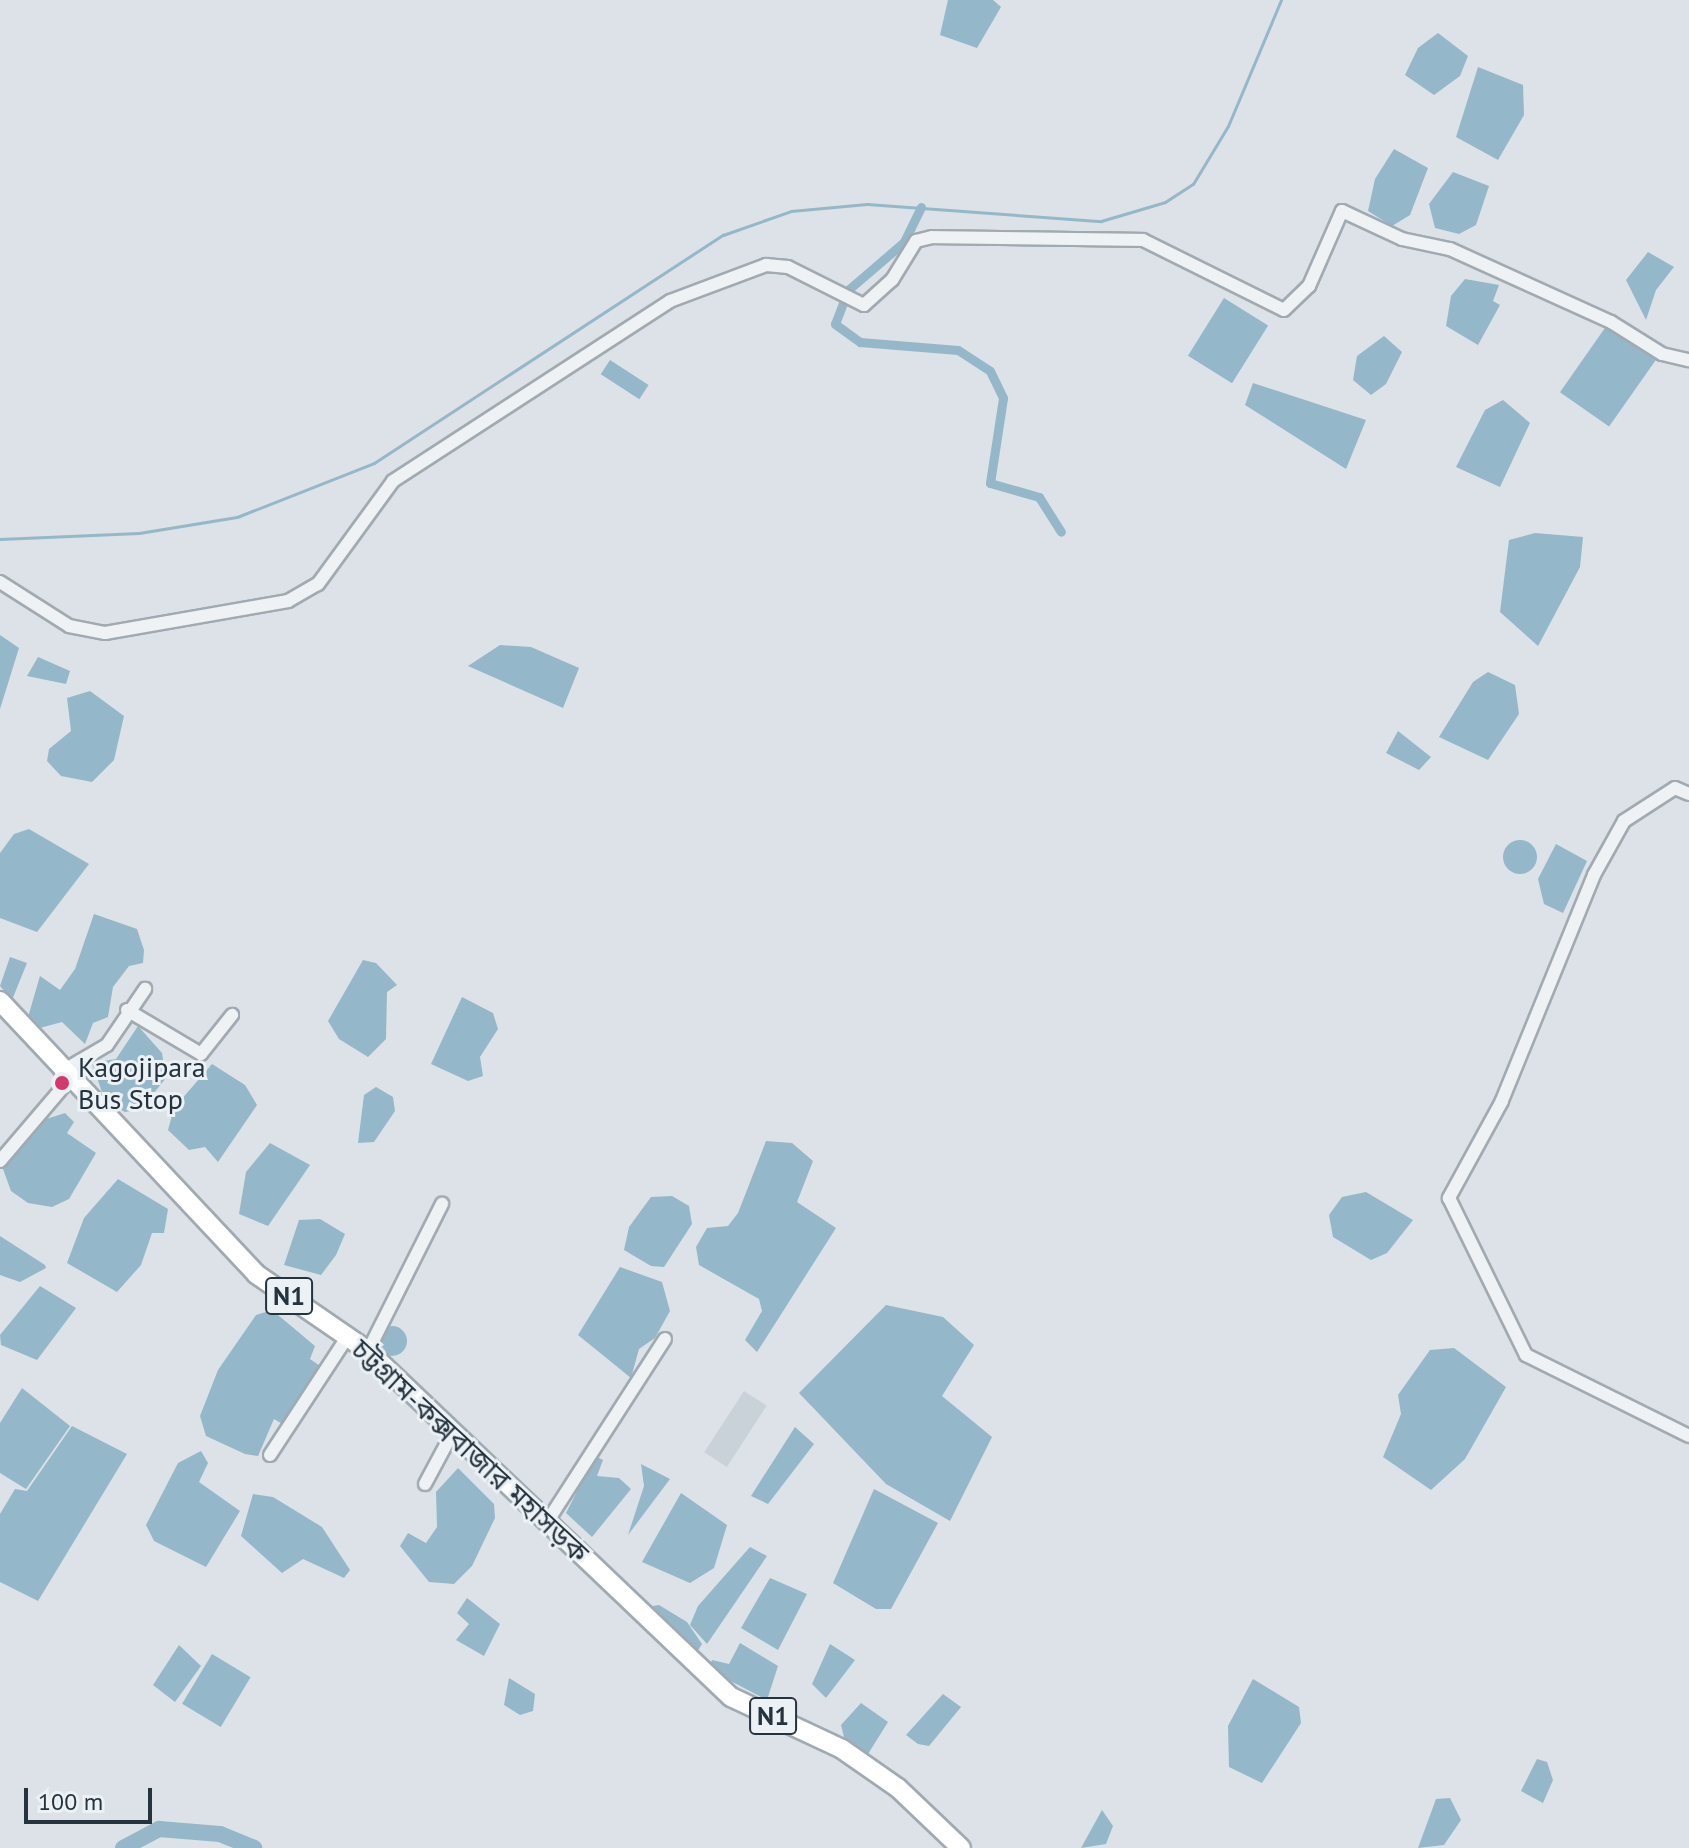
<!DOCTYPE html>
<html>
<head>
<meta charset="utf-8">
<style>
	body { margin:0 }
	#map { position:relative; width:1689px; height:1848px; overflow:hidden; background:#dce2e7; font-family:"PT Sans","Noto Sans Bengali",sans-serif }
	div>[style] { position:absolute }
	.built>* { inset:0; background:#cad2d9; transform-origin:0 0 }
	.water>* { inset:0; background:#94b8c9; transform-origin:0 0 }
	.round { border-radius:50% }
	.stream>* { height:3px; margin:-1.5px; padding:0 1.5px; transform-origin:1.5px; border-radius:1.5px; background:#94b8c9 }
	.canal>* { height:9px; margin:-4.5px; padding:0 4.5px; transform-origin:4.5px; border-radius:4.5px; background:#94b8c9 }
	.river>* { height:16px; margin:-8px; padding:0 8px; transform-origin:8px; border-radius:8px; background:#94b8c9 }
	.roads { filter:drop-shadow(2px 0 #a1aab1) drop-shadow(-2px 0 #a1aab1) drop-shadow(0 2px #a1aab1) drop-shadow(0 -2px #a1aab1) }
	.minor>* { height:12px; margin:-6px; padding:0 6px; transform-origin:6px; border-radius:6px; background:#eff2f5 }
	.highway>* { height:18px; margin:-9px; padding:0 9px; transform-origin:9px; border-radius:9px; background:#fff }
	.dots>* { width:22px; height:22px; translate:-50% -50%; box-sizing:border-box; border:4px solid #ebf1f5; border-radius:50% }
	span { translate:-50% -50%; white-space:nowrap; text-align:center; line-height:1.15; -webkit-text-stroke:6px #ebf1f5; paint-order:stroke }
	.shield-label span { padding:2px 6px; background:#ebf1f5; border:2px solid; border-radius:6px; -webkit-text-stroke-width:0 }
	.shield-label { font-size:26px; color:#25333e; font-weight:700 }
	.poi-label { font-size:28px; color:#25333e }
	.left { translate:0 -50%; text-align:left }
	.street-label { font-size:28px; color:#25333e }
	.scale { position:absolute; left:24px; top:1788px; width:128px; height:36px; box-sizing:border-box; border:4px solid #25333e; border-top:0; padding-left:10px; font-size:24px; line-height:28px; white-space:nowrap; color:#25333e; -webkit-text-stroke:6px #ebf1f5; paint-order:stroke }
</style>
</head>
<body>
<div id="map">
	<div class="built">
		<div style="left:744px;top:1391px;width:27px;height:73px;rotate:33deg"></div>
	</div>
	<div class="water">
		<div style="clip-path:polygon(948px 0,993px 0,1001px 7px,977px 48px,940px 35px)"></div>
		<div style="clip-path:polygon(1438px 33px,1468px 56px,1460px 76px,1434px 95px,1405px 75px,1418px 48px)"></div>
		<div style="clip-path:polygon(1478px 67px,1523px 85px,1524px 115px,1498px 160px,1456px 137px)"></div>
		<div style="clip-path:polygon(1394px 149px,1428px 168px,1410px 215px,1392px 226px,1368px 211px,1375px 179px)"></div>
		<div style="clip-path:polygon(1453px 172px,1489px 186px,1476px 225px,1459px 234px,1435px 228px,1429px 204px)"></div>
		<div style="clip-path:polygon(1648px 252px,1674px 267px,1656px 290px,1646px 320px,1626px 280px)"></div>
		<div style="clip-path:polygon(1465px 279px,1499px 285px,1493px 301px,1500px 305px,1478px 345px,1446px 326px,1451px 296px)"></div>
		<div style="left:1224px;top:298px;width:52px;height:68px;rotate:32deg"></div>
		<div style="left:1607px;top:325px;width:60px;height:82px;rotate:35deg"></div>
		<div style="clip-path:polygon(1384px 336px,1402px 352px,1386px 384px,1371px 395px,1353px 380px,1357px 356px)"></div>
		<div style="left:610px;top:360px;width:46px;height:17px;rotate:33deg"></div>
		<div style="clip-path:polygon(1253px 383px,1366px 420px,1346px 469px,1245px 405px)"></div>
		<div style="clip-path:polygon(1503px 400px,1530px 423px,1500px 487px,1456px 467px,1485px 410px)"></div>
		<div style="clip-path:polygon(1535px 533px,1583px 537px,1580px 567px,1538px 646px,1500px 612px,1509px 540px)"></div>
		<div style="clip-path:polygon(0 635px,19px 648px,0 709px)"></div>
		<div style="clip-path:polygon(500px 645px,531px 647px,579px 668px,563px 708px,468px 666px)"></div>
		<div style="clip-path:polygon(38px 657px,70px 671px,66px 684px,27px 676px)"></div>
		<div style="clip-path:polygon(1488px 672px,1515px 685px,1519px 714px,1488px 760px,1439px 737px,1473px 682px)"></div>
		<div style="clip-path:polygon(90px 691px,124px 716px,114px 760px,92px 782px,61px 776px,47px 761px,49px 749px,71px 731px,67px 698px)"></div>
		<div style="clip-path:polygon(1398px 731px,1431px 757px,1419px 770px,1386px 753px)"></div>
		<div style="clip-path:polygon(29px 829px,89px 864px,37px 932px,0 918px,0 853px,14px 834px)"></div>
		<div class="round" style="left:1503px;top:840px;width:34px;height:34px"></div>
		<div style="clip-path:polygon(1556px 844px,1587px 861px,1563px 913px,1544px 904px,1538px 879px)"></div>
		<div style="clip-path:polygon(94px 914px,137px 929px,144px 950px,143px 963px,129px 966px,113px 987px,108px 1017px,93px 1023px,85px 1044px,62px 1022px,36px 1029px,28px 1017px,40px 976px,60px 990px,75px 969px)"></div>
		<div style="clip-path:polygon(10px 957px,27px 963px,12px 1000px,0 986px)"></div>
		<div style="clip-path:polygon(363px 960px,376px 963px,397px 985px,387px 992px,386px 1039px,368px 1057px,339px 1039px,328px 1021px)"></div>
		<div style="clip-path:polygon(462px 997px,493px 1013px,498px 1029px,480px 1057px,483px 1076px,468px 1081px,431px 1064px)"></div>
		<div style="clip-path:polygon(138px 1026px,162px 1053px,166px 1078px,141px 1109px,125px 1112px,105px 1101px,92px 1063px,116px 1059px)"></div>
		<div style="clip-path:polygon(212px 1064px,245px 1085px,257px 1105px,218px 1162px,205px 1147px,189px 1150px,168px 1130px,174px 1108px)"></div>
		<div style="clip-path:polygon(376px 1087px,393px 1097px,395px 1111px,374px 1142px,358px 1143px,364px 1095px)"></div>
		<div style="clip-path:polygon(65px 1113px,74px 1122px,67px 1133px,96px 1153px,69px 1199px,52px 1207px,28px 1203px,11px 1191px,3px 1169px,43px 1120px)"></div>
		<div style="clip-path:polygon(766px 1141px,792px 1143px,813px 1161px,797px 1202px,836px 1228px,757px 1352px,745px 1340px,762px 1311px,759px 1299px,699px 1265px,696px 1247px,707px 1228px,728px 1226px,738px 1213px)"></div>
		<div style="clip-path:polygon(270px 1143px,310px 1165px,268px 1226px,239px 1214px,246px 1172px)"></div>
		<div style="clip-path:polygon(118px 1179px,168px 1209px,164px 1233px,152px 1233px,141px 1265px,117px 1292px,67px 1263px,84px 1218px)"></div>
		<div style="clip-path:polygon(1366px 1192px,1413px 1220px,1387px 1253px,1371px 1260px,1333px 1237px,1329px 1215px,1342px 1197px)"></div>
		<div style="clip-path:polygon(672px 1196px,689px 1206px,692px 1224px,664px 1267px,651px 1266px,624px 1250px,629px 1227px,651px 1197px)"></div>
		<div style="clip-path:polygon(320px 1219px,345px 1234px,336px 1255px,321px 1275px,284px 1265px,299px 1220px)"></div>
		<div style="clip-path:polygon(0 1236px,45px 1265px,46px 1268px,20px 1282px,0 1275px)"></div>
		<div style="clip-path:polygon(620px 1267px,662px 1282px,670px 1311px,655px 1338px,639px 1349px,631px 1378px,578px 1335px)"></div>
		<div style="clip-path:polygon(40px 1286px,76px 1308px,37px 1360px,1px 1345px,0 1335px)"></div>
		<div style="clip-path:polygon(886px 1305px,943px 1317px,974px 1345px,942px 1396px,992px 1437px,950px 1521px,886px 1484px,799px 1393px)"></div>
		<div style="clip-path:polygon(272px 1310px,315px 1346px,310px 1359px,323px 1368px,284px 1425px,274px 1419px,258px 1456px,245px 1454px,206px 1436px,200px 1416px,218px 1370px,256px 1315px)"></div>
		<div class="round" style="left:377px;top:1326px;width:30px;height:30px"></div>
		<div style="clip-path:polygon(1454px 1348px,1506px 1387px,1465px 1459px,1431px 1490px,1383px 1457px,1401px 1414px,1398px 1395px,1430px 1350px)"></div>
		<div style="clip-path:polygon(22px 1388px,70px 1426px,26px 1489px,0 1473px,0 1423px)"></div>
		<div style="clip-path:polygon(72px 1426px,127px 1454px,38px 1601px,0 1582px,0 1514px,15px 1489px,27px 1491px)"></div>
		<div style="clip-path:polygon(795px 1427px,814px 1444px,768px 1504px,751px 1496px)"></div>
		<div style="clip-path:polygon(201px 1451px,208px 1463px,199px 1482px,240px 1511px,206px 1567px,154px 1541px,146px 1525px,178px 1463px)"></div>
		<div style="clip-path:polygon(595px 1456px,603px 1460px,597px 1476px,619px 1478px,631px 1489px,592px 1537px,566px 1513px)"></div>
		<div style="clip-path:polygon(641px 1464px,670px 1479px,628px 1535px,644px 1486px)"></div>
		<div style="clip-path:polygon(458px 1468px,494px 1504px,495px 1518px,472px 1566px,454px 1584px,429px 1582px,400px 1546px,408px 1533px,426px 1543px,437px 1527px,436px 1492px)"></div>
		<div style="clip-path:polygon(874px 1489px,938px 1523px,891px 1609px,876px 1609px,833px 1583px)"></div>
		<div style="clip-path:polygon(681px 1493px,727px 1525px,714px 1568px,690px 1583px,642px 1562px)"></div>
		<div style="clip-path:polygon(253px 1494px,273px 1497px,322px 1527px,350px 1570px,344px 1578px,303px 1559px,282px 1573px,241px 1536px)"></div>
		<div style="clip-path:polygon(750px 1547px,767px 1556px,707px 1644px,690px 1625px,698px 1606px)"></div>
		<div style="clip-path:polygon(770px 1578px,807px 1594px,778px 1650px,741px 1628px)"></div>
		<div style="clip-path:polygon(467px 1598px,500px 1624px,484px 1656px,456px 1640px,469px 1624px,457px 1613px)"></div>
		<div style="clip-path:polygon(659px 1605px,687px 1622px,702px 1644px,697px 1652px,646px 1607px)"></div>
		<div style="clip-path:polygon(740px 1643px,778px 1666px,767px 1700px,708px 1669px,712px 1660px,729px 1664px)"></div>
		<div style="clip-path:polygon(830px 1644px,855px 1660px,826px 1698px,812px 1684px)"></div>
		<div style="clip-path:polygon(179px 1645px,201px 1666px,175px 1702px,153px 1685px)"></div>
		<div style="left:212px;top:1654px;width:45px;height:58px;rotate:31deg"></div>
		<div style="clip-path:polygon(509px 1678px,535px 1694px,533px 1711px,520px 1715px,504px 1705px)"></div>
		<div style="clip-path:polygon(1253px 1679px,1299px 1707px,1301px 1723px,1262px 1783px,1229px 1767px,1228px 1726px)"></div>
		<div style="clip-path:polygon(943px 1694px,961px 1707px,929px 1746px,918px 1744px,906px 1735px)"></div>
		<div style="clip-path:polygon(861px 1703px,888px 1722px,868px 1754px,845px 1741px,841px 1725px)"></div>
		<div style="clip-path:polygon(1537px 1759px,1547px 1762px,1553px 1780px,1543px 1803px,1521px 1791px)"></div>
		<div style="clip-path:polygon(1450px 1798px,1461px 1820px,1444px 1845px,1418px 1848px,1436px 1799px)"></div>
		<div style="clip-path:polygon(1102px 1810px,1113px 1826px,1106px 1844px,1081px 1848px)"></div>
	</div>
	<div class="stream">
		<div style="left:0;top:539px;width:139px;rotate:-2.5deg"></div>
		<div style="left:139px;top:533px;width:99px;rotate:-9.3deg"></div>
		<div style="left:237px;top:517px;width:147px;rotate:-21.5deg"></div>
		<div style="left:374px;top:463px;width:417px;rotate:-33.2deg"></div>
		<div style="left:723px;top:235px;width:72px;rotate:-19.4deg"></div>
		<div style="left:791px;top:211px;width:76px;rotate:-5.3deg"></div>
		<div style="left:867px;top:204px;width:235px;rotate:4.2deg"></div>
		<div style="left:1101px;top:221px;width:67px;rotate:-16.5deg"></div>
		<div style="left:1165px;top:202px;width:33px;rotate:-33deg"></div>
		<div style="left:1193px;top:184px;width:68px;rotate:-58.9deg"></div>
		<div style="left:1228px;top:126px;width:137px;rotate:-67.2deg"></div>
	</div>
	<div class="canal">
		<div style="left:921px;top:207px;width:39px;rotate:116deg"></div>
		<div style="left:904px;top:242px;width:74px;rotate:139.4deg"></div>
		<div style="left:848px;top:290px;width:36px;rotate:111deg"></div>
		<div style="left:835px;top:324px;width:31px;rotate:36deg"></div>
		<div style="left:860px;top:342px;width:98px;rotate:4.7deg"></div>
		<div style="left:958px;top:350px;width:38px;rotate:33deg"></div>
		<div style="left:990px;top:371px;width:30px;rotate:64deg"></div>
		<div style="left:1003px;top:398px;width:86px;rotate:98.7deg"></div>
		<div style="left:990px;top:483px;width:51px;rotate:15.9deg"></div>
		<div style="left:1039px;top:497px;width:41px;rotate:57.8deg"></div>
	</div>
	<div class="river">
		<div style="left:123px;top:1848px;width:41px;rotate:-27.8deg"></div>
		<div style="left:159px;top:1829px;width:61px;rotate:4.7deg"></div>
		<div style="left:220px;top:1834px;width:37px;rotate:22deg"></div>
	</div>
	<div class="roads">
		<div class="minor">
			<div style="left:0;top:582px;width:82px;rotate:32.5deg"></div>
			<div style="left:69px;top:626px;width:37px;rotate:11deg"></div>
			<div style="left:105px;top:633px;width:186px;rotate:-9.9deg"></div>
			<div style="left:288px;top:601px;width:34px;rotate:-30deg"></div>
			<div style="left:318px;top:584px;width:127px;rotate:-53.9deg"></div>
			<div style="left:393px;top:481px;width:330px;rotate:-33deg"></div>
			<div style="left:670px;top:301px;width:103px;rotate:-20.6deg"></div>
			<div style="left:766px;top:265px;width:22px;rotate:5deg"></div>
			<div style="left:788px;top:267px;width:85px;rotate:26.6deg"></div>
			<div style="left:864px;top:305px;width:38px;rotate:-42deg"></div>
			<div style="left:892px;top:280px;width:46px;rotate:-58.4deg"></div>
			<div style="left:916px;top:241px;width:16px;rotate:-14deg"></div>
			<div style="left:932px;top:237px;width:211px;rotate:0.8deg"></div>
			<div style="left:1143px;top:240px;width:157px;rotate:26.4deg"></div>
			<div style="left:1284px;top:310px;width:35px;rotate:-44deg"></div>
			<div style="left:1309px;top:286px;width:82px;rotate:-66.3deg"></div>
			<div style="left:1342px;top:211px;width:66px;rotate:25deg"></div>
			<div style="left:1402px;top:239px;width:49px;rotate:11.8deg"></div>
			<div style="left:1450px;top:249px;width:177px;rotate:24.4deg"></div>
			<div style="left:1611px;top:322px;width:60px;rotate:32.1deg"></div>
			<div style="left:1662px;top:354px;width:28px;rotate:13deg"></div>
			<div style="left:1689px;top:794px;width:15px;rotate:-157deg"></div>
			<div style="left:1675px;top:788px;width:61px;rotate:147.1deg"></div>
			<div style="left:1624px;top:821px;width:62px;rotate:119.1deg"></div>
			<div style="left:1594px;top:875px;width:244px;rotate:112.2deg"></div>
			<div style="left:1502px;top:1101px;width:111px;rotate:118.7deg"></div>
			<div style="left:1449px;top:1198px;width:175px;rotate:63.9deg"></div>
			<div style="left:1526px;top:1355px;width:182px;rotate:26.4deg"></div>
			<div style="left:127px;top:1010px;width:86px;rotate:30.7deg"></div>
			<div style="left:201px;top:1054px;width:50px;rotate:-51.5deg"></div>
			<div style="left:61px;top:1072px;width:53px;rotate:-30.4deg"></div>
			<div style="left:107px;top:1045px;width:68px;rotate:-55.8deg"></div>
			<div style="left:0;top:1161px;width:105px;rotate:-49.6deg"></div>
			<div style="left:368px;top:1351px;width:165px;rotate:-63.3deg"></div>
			<div style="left:270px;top:1455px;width:142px;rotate:-56.8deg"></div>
			<div style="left:425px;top:1484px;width:61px;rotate:-61.8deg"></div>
			<div style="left:549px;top:1519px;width:214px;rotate:-57.2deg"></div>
		</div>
		<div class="highway">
			<div style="left:0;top:1001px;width:374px;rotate:46.8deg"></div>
			<div style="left:256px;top:1274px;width:136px;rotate:34.5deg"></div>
			<div style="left:368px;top:1351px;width:501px;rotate:43.63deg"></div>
			<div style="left:731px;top:1697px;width:123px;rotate:25.1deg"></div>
			<div style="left:842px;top:1749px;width:68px;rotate:34.9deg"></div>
			<div style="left:898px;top:1788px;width:87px;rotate:43.6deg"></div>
		</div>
	</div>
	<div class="dots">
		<div style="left:62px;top:1083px;background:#d4396e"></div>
	</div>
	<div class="shield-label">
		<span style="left:289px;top:1296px">N1</span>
		<span style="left:773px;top:1716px">N1</span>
	</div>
	<div class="poi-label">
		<span class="left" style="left:78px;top:1083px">Kagojipara<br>Bus Stop</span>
	</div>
	<div class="street-label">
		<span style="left:470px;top:1451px;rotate:43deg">চট্টগ্রাম-কক্সবাজার মহাসড়ক</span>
	</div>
	<div class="scale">100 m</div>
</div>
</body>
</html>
